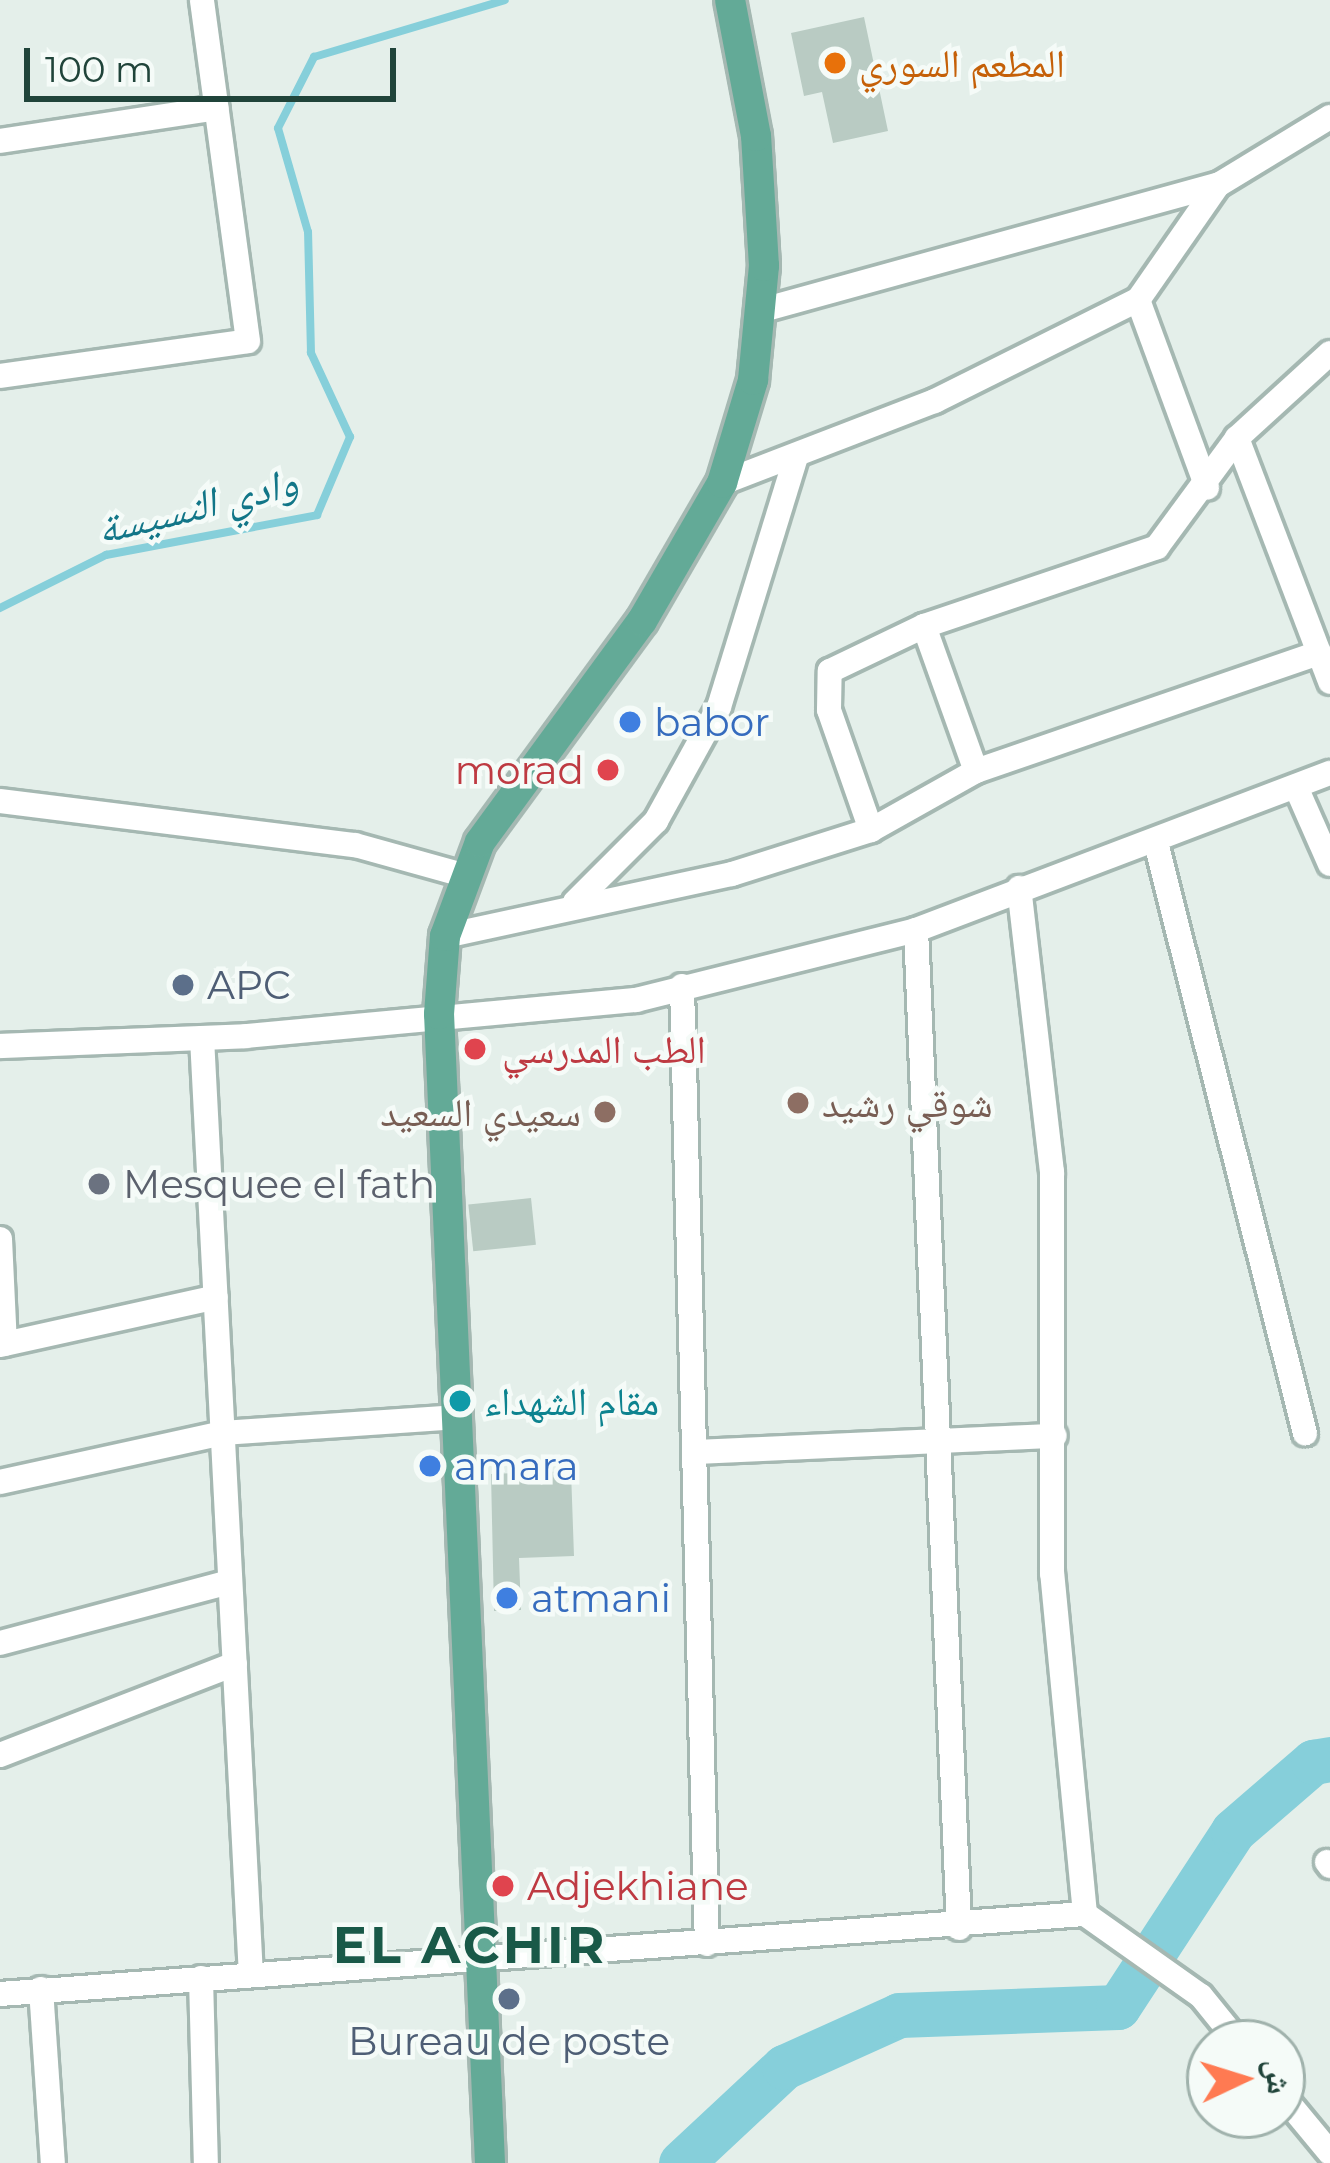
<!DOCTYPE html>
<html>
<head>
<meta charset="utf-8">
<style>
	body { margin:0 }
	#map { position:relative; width:1330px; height:2163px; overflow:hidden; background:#e4efea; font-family:Montserrat,"Noto Naskh Arabic",sans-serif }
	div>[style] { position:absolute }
	.stream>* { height:8px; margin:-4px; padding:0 4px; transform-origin:4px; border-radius:4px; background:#86cfda }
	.river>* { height:45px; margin:-22.5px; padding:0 22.5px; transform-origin:22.5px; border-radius:22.5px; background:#86cfda }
	.building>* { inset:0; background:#b9cbc3; transform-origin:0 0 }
	.roads { filter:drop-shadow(3px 0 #a5b8b2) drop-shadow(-3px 0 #a5b8b2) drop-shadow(0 3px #a5b8b2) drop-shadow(0 -3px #a5b8b2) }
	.minor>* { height:24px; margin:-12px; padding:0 12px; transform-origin:12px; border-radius:12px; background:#fff }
	.major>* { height:30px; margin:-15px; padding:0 15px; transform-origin:15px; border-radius:15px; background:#63aa97 }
	.dots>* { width:33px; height:33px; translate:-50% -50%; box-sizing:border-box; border:6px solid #f5fbf8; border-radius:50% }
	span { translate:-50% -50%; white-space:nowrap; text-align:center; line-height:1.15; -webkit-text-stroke:9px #f5fbf8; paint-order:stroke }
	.food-label { font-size:39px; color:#c56008 }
	.left { translate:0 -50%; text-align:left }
	.shop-label { font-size:39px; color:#366cbe }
	.health-label { font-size:39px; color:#be3a42 }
	.right { translate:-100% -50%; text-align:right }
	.service-label { font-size:39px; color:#4e5e75 }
	.education-label { font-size:39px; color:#785e54 }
	.worship-label { font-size:39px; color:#5b616d }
	.culture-label { font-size:39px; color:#0d838f }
	.water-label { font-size:42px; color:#127688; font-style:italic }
	.district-label { font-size:51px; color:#195948; font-weight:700; letter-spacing:3px }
	.north { position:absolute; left:1186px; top:2019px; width:120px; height:120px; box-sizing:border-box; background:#f5fbf8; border:3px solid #a0b2ac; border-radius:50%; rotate:86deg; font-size:33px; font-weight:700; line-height:48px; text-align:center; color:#20443a }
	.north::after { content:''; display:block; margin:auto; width:42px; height:54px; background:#ff7a52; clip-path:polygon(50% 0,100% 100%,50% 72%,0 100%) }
	.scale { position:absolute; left:24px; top:48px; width:372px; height:54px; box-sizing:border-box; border:6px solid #20443a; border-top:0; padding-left:15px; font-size:36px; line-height:42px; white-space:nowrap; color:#20443a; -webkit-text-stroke:9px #f5fbf8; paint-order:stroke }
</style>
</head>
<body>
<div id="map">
	<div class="stream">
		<div style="left:0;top:608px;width:119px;rotate:-26.6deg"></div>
		<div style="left:106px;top:555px;width:215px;rotate:-10.7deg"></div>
		<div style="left:317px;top:515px;width:85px;rotate:-67.1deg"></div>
		<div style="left:350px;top:437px;width:93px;rotate:-114.9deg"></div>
		<div style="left:311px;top:353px;width:121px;rotate:-91.4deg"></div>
		<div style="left:308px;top:232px;width:108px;rotate:-106.1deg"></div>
		<div style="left:278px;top:128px;width:80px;rotate:-63.1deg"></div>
		<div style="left:314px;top:57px;width:199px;rotate:-16.6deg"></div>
	</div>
	<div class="river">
		<div style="left:681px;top:2163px;width:141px;rotate:-43deg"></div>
		<div style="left:784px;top:2067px;width:126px;rotate:-24.3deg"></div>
		<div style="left:899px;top:2015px;width:219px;rotate:-2.1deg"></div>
		<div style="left:1118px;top:2007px;width:210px;rotate:-56.8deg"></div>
		<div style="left:1233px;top:1831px;width:106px;rotate:-40.8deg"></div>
		<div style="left:1313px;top:1762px;width:17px;rotate:-10deg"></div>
	</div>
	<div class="building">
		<div style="clip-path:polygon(864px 17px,888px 131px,833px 143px,822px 92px,804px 96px,791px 33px)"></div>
		<div style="left:531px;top:1198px;width:47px;height:63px;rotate:84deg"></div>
		<div style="clip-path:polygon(571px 1471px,574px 1556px,519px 1558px,521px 1610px,494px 1611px,491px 1474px)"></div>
	</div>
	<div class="roads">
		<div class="minor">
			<div style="left:0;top:141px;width:219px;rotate:-8.6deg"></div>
			<div style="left:1138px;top:300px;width:200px;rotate:69.8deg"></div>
			<div style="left:759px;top:311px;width:476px;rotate:-15.4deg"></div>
			<div style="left:1218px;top:185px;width:131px;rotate:-31.3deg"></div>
			<div style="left:0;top:376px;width:250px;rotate:-8deg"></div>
			<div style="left:248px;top:341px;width:344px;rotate:-97.7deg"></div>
			<div style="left:1237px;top:438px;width:261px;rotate:69.1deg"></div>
			<div style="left:722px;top:483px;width:228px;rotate:-21.1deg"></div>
			<div style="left:935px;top:401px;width:227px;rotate:-26.5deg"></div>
			<div style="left:1138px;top:300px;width:140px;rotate:-55.2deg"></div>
			<div style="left:924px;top:626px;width:154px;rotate:70.3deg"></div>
			<div style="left:1296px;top:787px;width:84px;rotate:66.2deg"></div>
			<div style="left:0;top:801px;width:358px;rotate:7.1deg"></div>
			<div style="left:355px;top:845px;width:116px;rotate:15.5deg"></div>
			<div style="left:871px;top:830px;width:127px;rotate:-109.3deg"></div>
			<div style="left:829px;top:710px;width:39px;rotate:-89deg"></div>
			<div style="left:830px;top:671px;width:104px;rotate:-25.6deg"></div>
			<div style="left:924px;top:626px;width:246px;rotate:-18.7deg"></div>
			<div style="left:1157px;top:547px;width:135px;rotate:-53.7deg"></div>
			<div style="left:1237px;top:438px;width:126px;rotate:-42.4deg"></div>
			<div style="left:1156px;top:843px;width:609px;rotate:75.83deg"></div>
			<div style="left:575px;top:902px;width:115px;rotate:-45deg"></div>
			<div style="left:656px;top:821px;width:130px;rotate:-61.1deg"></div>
			<div style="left:719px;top:707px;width:263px;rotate:-72.9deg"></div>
			<div style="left:916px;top:930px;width:999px;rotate:87.53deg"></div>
			<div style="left:445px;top:936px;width:294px;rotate:-12.2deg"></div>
			<div style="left:732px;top:874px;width:146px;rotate:-17.6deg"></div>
			<div style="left:871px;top:830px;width:120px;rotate:-29.3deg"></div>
			<div style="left:976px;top:771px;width:363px;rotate:-19deg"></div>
			<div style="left:682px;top:986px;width:958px;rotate:88.51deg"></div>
			<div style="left:202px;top:1038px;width:938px;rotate:87.01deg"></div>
			<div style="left:0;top:1046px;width:246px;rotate:-2.3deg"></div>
			<div style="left:246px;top:1036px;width:392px;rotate:-5.3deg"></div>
			<div style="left:636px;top:1000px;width:289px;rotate:-14deg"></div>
			<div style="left:916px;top:930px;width:443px;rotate:-20.8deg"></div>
			<div style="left:0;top:1239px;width:105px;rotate:87.3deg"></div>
			<div style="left:0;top:1345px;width:221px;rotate:-12.5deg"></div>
			<div style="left:697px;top:1452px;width:358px;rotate:-2.6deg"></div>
			<div style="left:0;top:1482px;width:228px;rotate:-12.4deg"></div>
			<div style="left:223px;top:1433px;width:235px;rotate:-3.9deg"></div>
			<div style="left:0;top:1643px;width:238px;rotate:-14.9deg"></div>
			<div style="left:0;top:1755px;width:252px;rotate:-21.2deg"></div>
			<div style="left:1327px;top:1862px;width:5px;rotate:53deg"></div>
			<div style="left:1085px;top:1914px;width:142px;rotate:35.3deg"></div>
			<div style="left:1201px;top:1996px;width:60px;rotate:51deg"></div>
			<div style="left:201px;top:1978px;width:185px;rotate:88.5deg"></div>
			<div style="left:41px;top:1989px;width:174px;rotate:86.1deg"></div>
			<div style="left:0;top:1994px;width:1088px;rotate:-4.22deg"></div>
			<div style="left:1085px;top:1914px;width:342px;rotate:-95.5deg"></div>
			<div style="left:1052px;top:1574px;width:402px;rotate:-90deg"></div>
			<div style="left:1052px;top:1172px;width:286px;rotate:-96.6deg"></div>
			<div style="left:1282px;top:2095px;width:75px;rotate:50.4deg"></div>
		</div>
		<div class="major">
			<div style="left:490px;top:2163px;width:1150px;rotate:-92.54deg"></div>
			<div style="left:439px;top:1014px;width:78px;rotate:-85.6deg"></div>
			<div style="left:445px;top:936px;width:100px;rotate:-69.6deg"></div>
			<div style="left:480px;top:842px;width:274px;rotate:-53.8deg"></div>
			<div style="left:642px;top:621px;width:160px;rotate:-59.9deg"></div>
			<div style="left:722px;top:483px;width:108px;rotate:-73.2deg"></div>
			<div style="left:753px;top:380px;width:115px;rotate:-84.5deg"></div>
			<div style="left:764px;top:266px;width:130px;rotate:-93.5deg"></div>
			<div style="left:756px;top:136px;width:138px;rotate:-100.8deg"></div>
		</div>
	</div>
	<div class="dots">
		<div style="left:835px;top:63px;background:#e8710a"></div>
		<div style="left:630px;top:722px;background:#3f7fe0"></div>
		<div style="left:608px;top:770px;background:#e0444e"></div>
		<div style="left:183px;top:985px;background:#5c6f8a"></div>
		<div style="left:475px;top:1049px;background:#e0444e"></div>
		<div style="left:798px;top:1103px;background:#8d6e63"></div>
		<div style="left:605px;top:1112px;background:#8d6e63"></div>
		<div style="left:99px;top:1184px;background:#6b7280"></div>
		<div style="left:460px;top:1401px;background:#0f9aa8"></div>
		<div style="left:430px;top:1466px;background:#3f7fe0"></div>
		<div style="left:507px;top:1598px;background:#3f7fe0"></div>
		<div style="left:503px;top:1886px;background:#e0444e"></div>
		<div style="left:509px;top:1999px;background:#5c6f8a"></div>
	</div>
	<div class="food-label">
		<span class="left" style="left:859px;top:63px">المطعم السوري</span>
	</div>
	<div class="shop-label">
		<span class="left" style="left:654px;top:722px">babor</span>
		<span class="left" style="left:454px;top:1466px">amara</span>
		<span class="left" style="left:531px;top:1598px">atmani</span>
	</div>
	<div class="health-label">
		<span class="right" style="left:584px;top:770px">morad</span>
		<span class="left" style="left:502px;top:1049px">الطب المدرسي</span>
		<span class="left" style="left:527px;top:1886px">Adjekhiane</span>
	</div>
	<div class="service-label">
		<span class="left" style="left:207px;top:985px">APC</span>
		<span style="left:509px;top:2041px">Bureau de poste</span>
	</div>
	<div class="education-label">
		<span class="left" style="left:822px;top:1103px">شوقي رشيد</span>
		<span class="right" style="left:581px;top:1112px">سعيدي السعيد</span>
	</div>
	<div class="worship-label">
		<span class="left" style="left:123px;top:1184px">Mesquee el fath</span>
	</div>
	<div class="culture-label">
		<span class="left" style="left:484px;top:1401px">مقام الشهداء</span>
	</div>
	<div class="water-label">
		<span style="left:197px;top:505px;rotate:-14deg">وادي النسيسة</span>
	</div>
	<div class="district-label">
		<span style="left:470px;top:1945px">EL ACHIR</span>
	</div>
	<div class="north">ش</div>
	<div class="scale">100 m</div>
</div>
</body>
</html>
